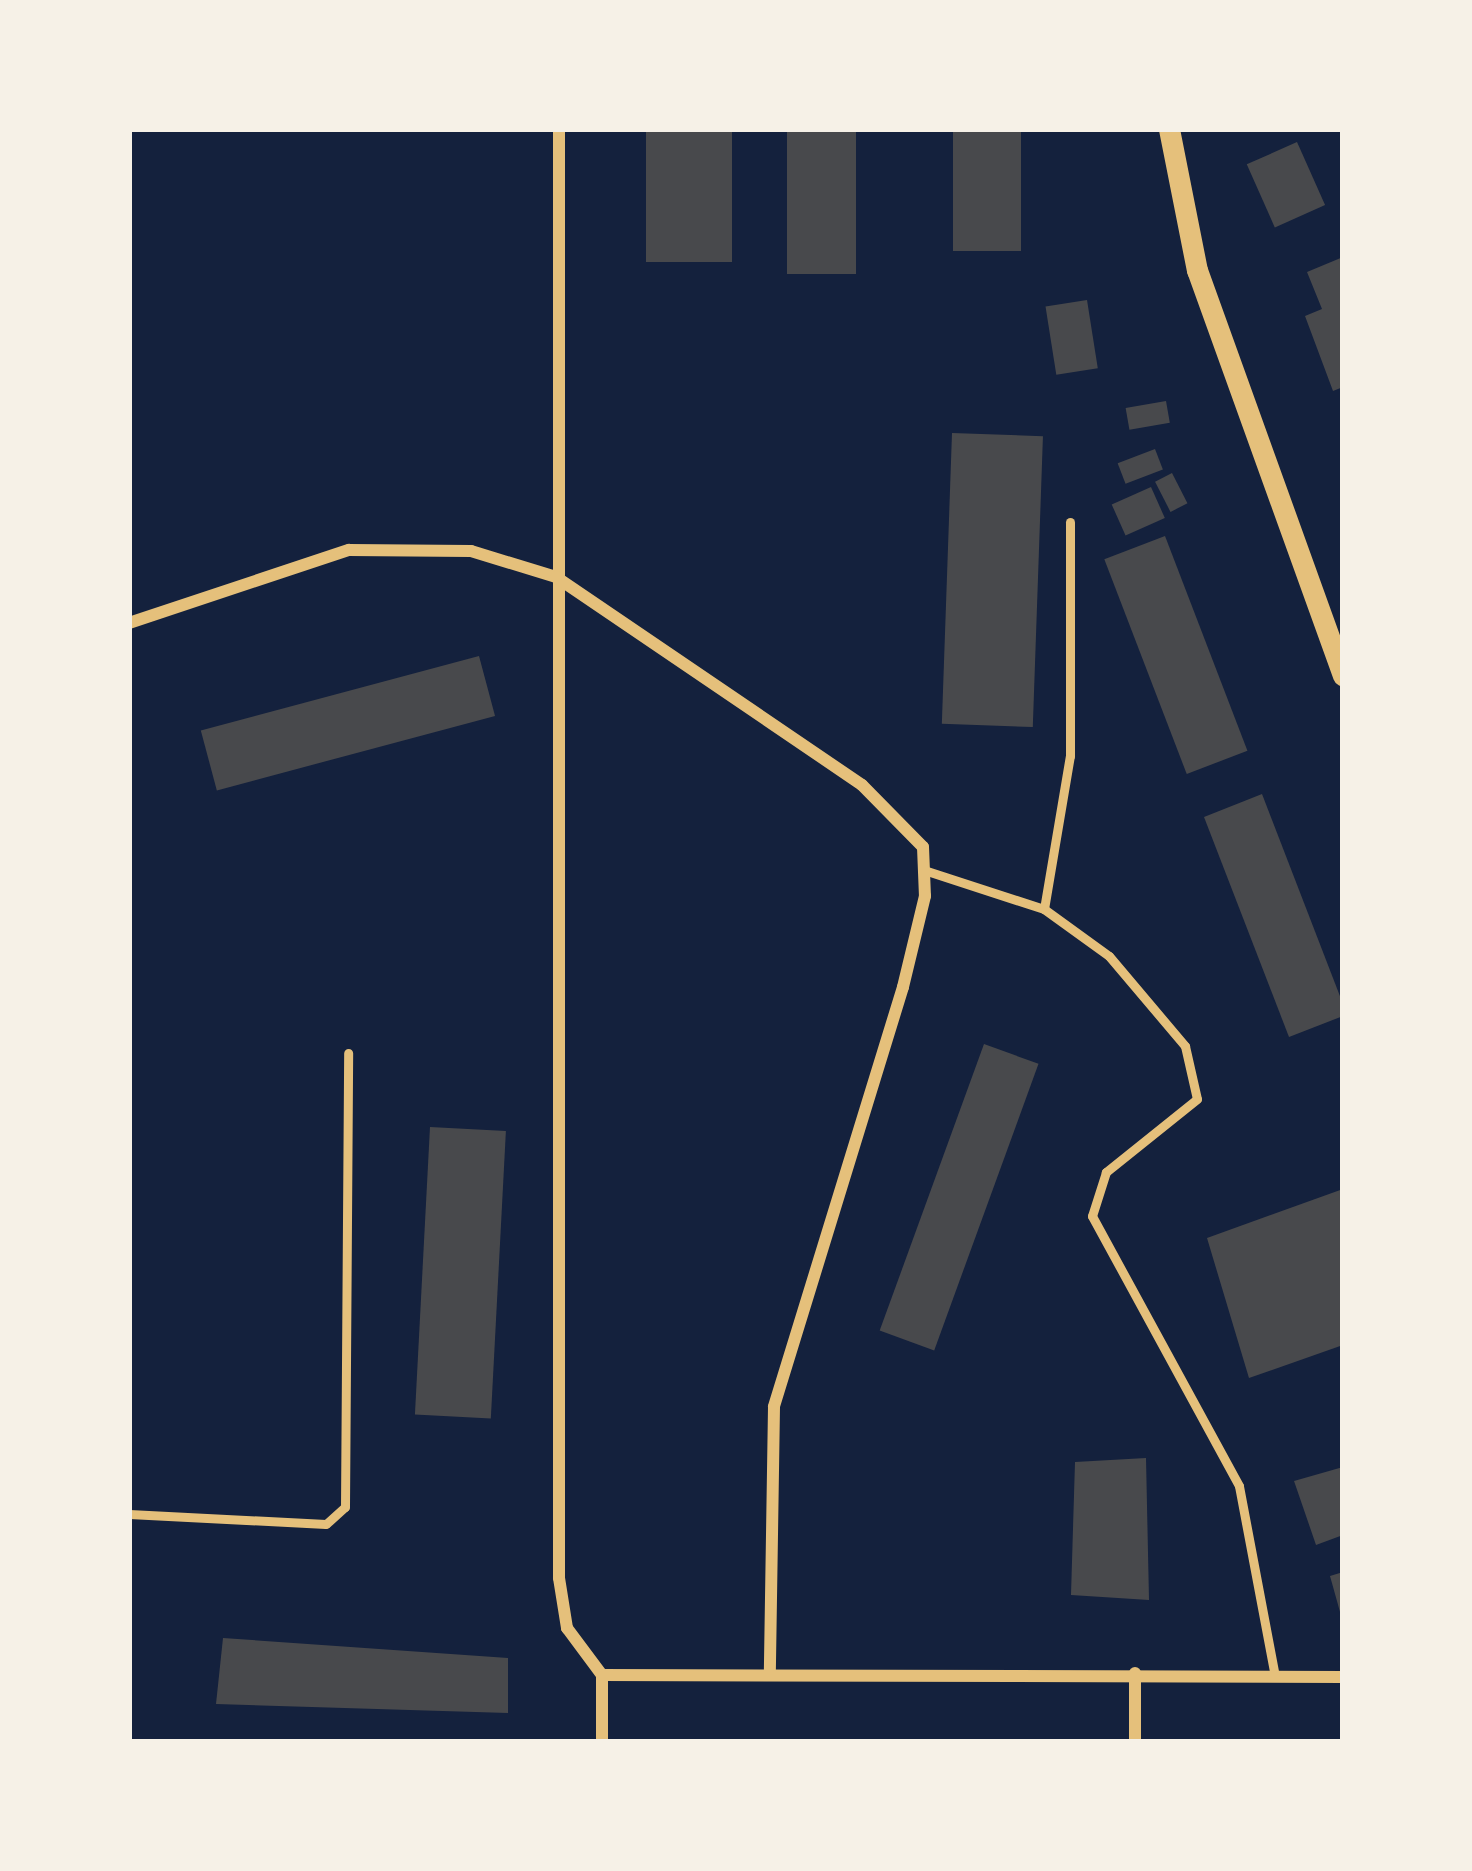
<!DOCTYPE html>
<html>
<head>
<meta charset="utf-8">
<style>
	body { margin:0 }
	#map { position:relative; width:1472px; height:1871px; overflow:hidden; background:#14213d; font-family:Karla,sans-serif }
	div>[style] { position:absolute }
	.building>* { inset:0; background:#48494c; transform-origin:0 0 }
	.service>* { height:9px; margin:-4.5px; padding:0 4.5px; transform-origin:4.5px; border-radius:4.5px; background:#e5c07b }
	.minor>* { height:12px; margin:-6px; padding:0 6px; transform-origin:6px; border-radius:6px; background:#e5c07b }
	.tertiary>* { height:21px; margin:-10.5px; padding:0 10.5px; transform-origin:10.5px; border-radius:10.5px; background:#e5c07b }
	span { translate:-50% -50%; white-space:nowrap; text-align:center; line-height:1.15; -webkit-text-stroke:12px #f6f1e7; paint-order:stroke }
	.frame { position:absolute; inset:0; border:132px solid #f6f1e7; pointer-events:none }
</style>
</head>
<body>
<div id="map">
	<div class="building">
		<div style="left:646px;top:129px;width:86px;height:133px"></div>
		<div style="left:787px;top:129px;width:69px;height:145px"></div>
		<div style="left:953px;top:129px;width:68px;height:122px"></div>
		<div style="left:1297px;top:142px;width:69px;height:55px;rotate:66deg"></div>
		<div style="clip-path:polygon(1343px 257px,1343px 387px,1333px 391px,1305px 316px,1322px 309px,1307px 272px)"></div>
		<div style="left:1087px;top:300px;width:69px;height:42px;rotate:81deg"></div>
		<div style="left:1166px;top:401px;width:22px;height:41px;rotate:80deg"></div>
		<div style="left:952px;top:433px;width:91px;height:291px;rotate:2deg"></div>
		<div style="left:1155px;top:449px;width:22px;height:40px;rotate:69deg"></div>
		<div style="left:1172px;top:473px;width:34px;height:19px;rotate:63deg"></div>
		<div style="left:1151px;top:487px;width:34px;height:43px;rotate:66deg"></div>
		<div style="left:1165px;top:536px;width:230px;height:65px;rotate:69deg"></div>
		<div style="left:479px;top:656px;width:62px;height:288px;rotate:75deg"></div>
		<div style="clip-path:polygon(1262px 794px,1343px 1004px,1343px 1016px,1289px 1037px,1204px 817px)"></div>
		<div style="left:984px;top:1044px;width:58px;height:305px;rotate:20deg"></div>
		<div style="left:430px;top:1127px;width:76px;height:288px;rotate:3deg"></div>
		<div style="clip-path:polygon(1343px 1189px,1343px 1345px,1249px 1378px,1207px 1238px)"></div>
		<div style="clip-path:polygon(1146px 1458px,1149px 1600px,1071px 1595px,1075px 1462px)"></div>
		<div style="clip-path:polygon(1343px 1467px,1343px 1535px,1316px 1545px,1294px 1481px)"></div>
		<div style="clip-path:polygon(1343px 1572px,1343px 1619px,1342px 1619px,1330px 1576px)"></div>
		<div style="clip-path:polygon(223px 1638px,508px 1658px,508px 1713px,216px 1704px)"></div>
	</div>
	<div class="service">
		<div style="left:927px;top:871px;width:123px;rotate:18deg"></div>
		<div style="left:1044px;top:909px;width:80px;rotate:35.9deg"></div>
		<div style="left:1109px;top:956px;width:118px;rotate:49.8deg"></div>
		<div style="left:1185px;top:1046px;width:54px;rotate:77.2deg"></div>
		<div style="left:1197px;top:1099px;width:117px;rotate:141.3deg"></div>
		<div style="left:1106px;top:1172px;width:46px;rotate:107.7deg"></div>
		<div style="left:1092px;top:1216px;width:307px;rotate:61.4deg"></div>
		<div style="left:1239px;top:1486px;width:193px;rotate:79.3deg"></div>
		<div style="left:1044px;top:909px;width:155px;rotate:-80.4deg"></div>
		<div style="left:1070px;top:756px;width:234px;rotate:-90deg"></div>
		<div style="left:129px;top:1514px;width:197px;rotate:2.9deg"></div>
		<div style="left:326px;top:1524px;width:25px;rotate:-42deg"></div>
		<div style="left:345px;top:1507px;width:454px;rotate:-89.6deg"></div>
	</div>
	<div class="minor">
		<div style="left:559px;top:129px;width:1449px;rotate:90deg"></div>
		<div style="left:559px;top:1578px;width:51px;rotate:80.9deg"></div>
		<div style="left:567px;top:1628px;width:59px;rotate:53.3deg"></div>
		<div style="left:602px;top:1675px;width:67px;rotate:90deg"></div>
		<div style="left:129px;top:623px;width:232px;rotate:-18.4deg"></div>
		<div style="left:349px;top:550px;width:122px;rotate:0.5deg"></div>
		<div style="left:471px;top:551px;width:89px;rotate:17deg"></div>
		<div style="left:556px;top:577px;width:370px;rotate:34.2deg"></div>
		<div style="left:862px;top:785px;width:87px;rotate:45.5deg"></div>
		<div style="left:923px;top:847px;width:49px;rotate:87.7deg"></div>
		<div style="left:925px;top:896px;width:94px;rotate:103.6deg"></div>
		<div style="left:903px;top:987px;width:439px;rotate:107.1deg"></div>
		<div style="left:774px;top:1407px;width:266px;rotate:90.9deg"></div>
		<div style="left:602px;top:1675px;width:741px;rotate:0.15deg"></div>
		<div style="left:1135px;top:1742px;width:69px;rotate:-90deg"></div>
	</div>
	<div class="tertiary">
		<div style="left:1169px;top:129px;width:144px;rotate:78.8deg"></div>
		<div style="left:1197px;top:270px;width:431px;rotate:70.2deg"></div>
	</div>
	<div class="frame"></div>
</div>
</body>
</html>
